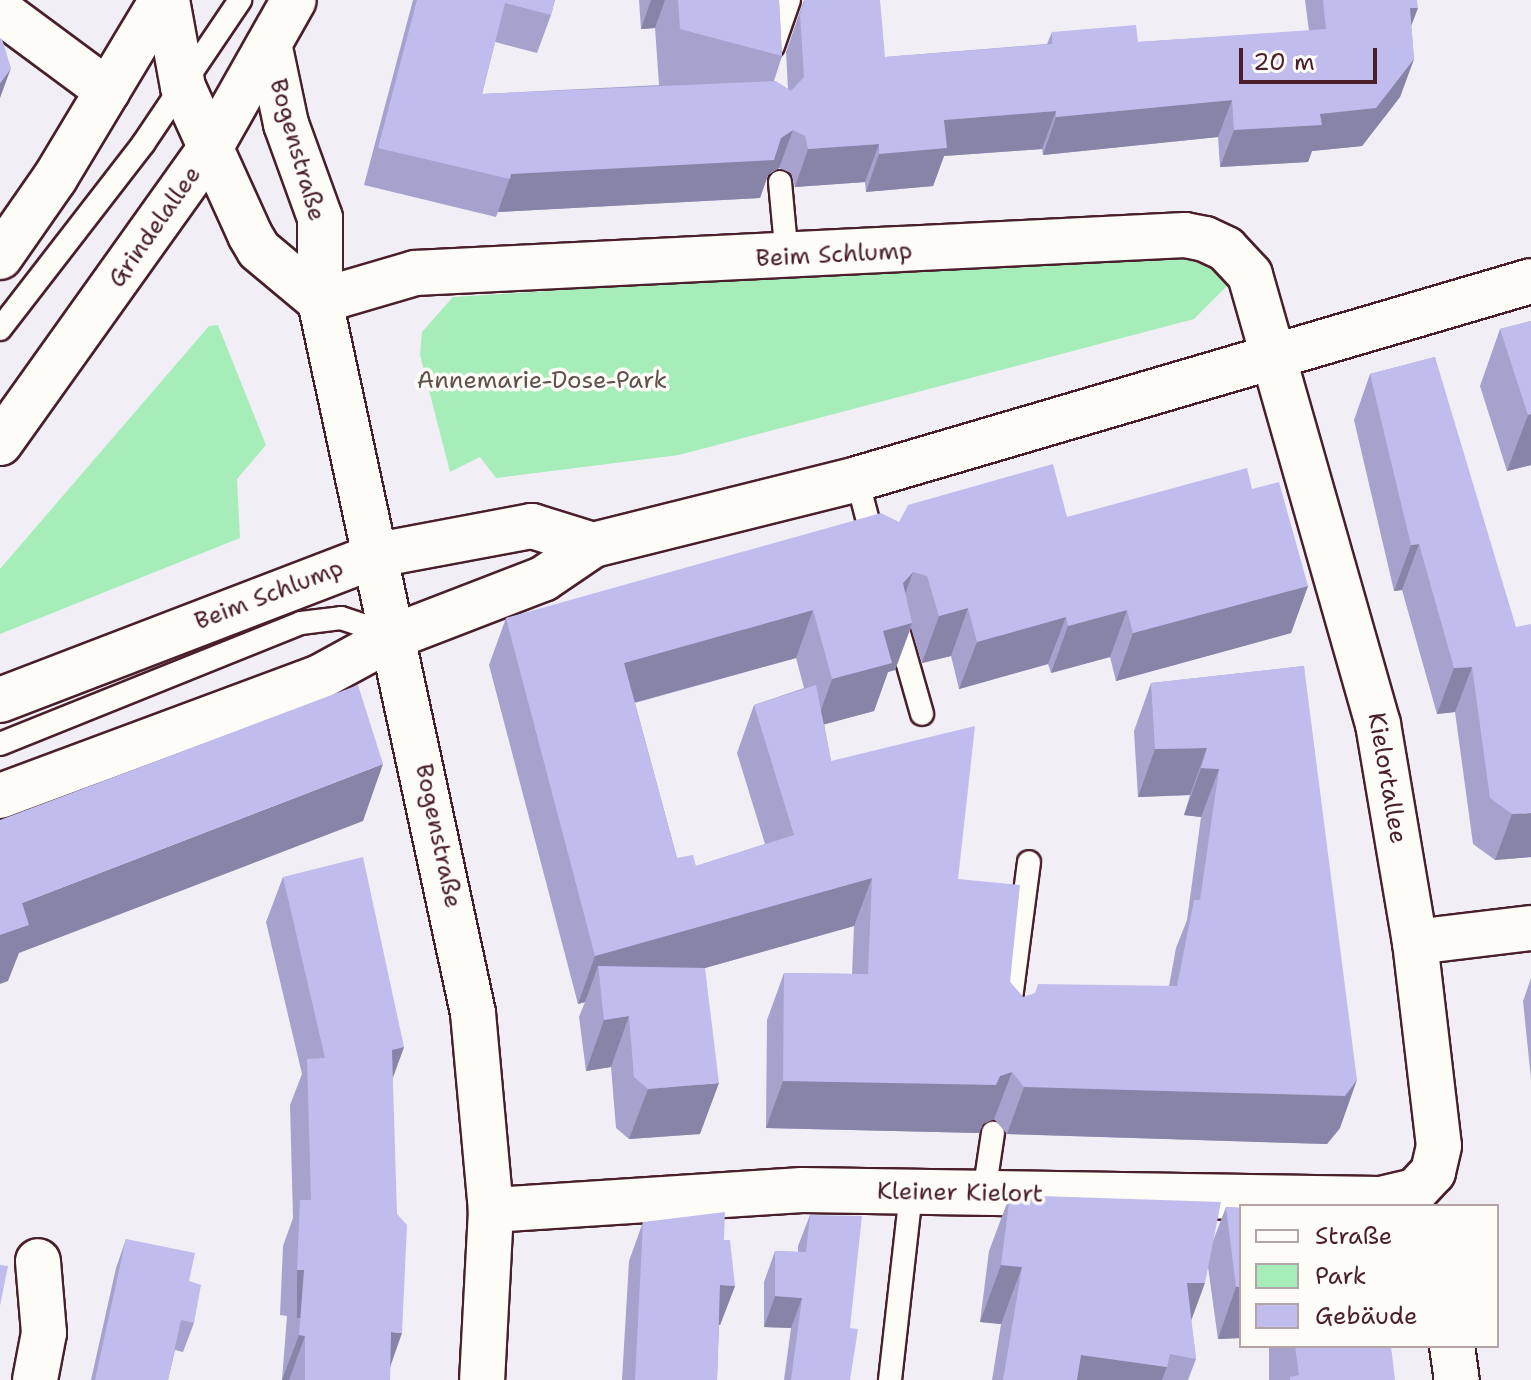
<!DOCTYPE html>
<html>
<head>
<meta charset="utf-8">
<style>
	body { margin:0 }
	#map { position:relative; width:1531px; height:1380px; overflow:hidden; background:#f1eff5; font-family:"Shantell Sans",sans-serif }
	div>[style] { position:absolute }
	.green>* { inset:0; background:#a6edb9 }
	.roads { filter:drop-shadow(2px 0 #4a1f2b) drop-shadow(-2px 0 #4a1f2b) drop-shadow(0 2px #4a1f2b) drop-shadow(0 -2px #4a1f2b) }
	.service>* { height:22px; margin:-11px; padding:0 11px; transform-origin:11px; border-radius:11px; background:#fdfcf7 }
	.minor>* { height:44px; margin:-22px; padding:0 22px; transform-origin:22px; border-radius:22px; background:#fdfcf7 }
	.tertiary>* { height:44px; margin:-22px; padding:0 22px; transform-origin:22px; border-radius:22px; background:#fdfcf7 }
	.secondary>* { height:44px; margin:-22px; padding:0 22px; transform-origin:22px; border-radius:22px; background:#fdfcf7 }
	.primary>* { height:44px; margin:-22px; padding:0 22px; transform-origin:22px; border-radius:22px; background:#fdfcf7 }
	.wall>* { inset:0; background:#a6a2cd; transform-origin:0 0 }
	.shaded-wall>* { inset:0; background:#8784a7; transform-origin:0 0 }
	.building>* { inset:0; background:#c1bcee }
	span { translate:-50% -50%; white-space:nowrap; text-align:center; line-height:1.15; -webkit-text-stroke:7px #fdfcf7; paint-order:stroke }
	.street-label { font-size:24px; color:#4a1f2b }
	.park-label { font-size:24px; color:#61524e }
	.legend { position:absolute; left:1239px; top:1204px; width:260px; height:144px; box-sizing:border-box; background:#fdfcf7; border:2px solid #b5a4a5; margin:0; padding:10px 14px; list-style:none; font-size:24px; color:#4a1f2b }
	.legend li { display:flex; align-items:center; gap:16px; height:40px }
	.legend b { width:40px; border:2px solid #b5a4a5 }
	.scale { position:absolute; left:1239px; top:48px; width:138px; height:36px; box-sizing:border-box; border:4px solid #4a1f2b; border-top:0; padding-left:10px; font-size:24px; line-height:28px; white-space:nowrap; color:#4a1f2b; -webkit-text-stroke:6px #fdfcf7; paint-order:stroke }
</style>
</head>
<body>
<div id="map">
	<div class="green">
		<div style="clip-path:polygon(1195px 250px,1233px 280px,1194px 319px,679px 455px,496px 478px,480px 457px,450px 472px,420px 355px,422px 332px,453px 297px)"></div>
		<div style="clip-path:polygon(218px 325px,266px 445px,237px 479px,240px 538px,0 634px,0 569px,209px 326px)"></div>
	</div>
	<div class="roads">
		<div class="service">
			<div style="left:773px;top:46px;width:49px;rotate:-70.8deg"></div>
			<div style="left:780px;top:182px;width:75px;rotate:84.7deg"></div>
			<div style="left:0;top:329px;width:234px;rotate:-52.3deg"></div>
			<div style="left:143px;top:144px;width:174px;rotate:-56deg"></div>
			<div style="left:857px;top:479px;width:67px;rotate:75.3deg"></div>
			<div style="left:899px;top:633px;width:84px;rotate:74.1deg"></div>
			<div style="left:0;top:744px;width:324px;rotate:-21.9deg"></div>
			<div style="left:301px;top:623px;width:40px;rotate:-7.1deg"></div>
			<div style="left:341px;top:618px;width:57px;rotate:18.4deg"></div>
			<div style="left:1009px;top:1014px;width:153px;rotate:-82.5deg"></div>
			<div style="left:984px;top:1193px;width:61px;rotate:-81.5deg"></div>
			<div style="left:890px;top:1380px;width:189px;rotate:-83.6deg"></div>
		</div>
		<div class="minor">
			<div style="left:0;top:11px;width:134px;rotate:36.5deg"></div>
			<div style="left:320px;top:301px;width:99px;rotate:-16.4deg"></div>
			<div style="left:415px;top:273px;width:771px;rotate:-2.83deg"></div>
			<div style="left:1185px;top:235px;width:20px;rotate:11deg"></div>
			<div style="left:1205px;top:239px;width:23px;rotate:25deg"></div>
			<div style="left:1226px;top:249px;width:35px;rotate:47deg"></div>
			<div style="left:1250px;top:275px;width:467px;rotate:74.1deg"></div>
			<div style="left:1378px;top:724px;width:221px;rotate:80.4deg"></div>
			<div style="left:1415px;top:942px;width:205px;rotate:83.3deg"></div>
			<div style="left:1439px;top:1146px;width:27px;rotate:103deg"></div>
			<div style="left:1433px;top:1172px;width:26px;rotate:133deg"></div>
			<div style="left:1415px;top:1191px;width:37px;rotate:167deg"></div>
			<div style="left:1379px;top:1199px;width:577px;rotate:-179.11deg"></div>
			<div style="left:802px;top:1190px;width:312px;rotate:176.3deg"></div>
			<div style="left:1415px;top:942px;width:117px;rotate:-6.9deg"></div>
			<div style="left:1452px;top:1346px;width:34px;rotate:82deg"></div>
			<div style="left:35px;top:1380px;width:48px;rotate:-79.2deg"></div>
			<div style="left:44px;top:1333px;width:72px;rotate:-94.8deg"></div>
		</div>
		<div class="tertiary">
			<div style="left:167px;top:0;width:88px;rotate:79.6deg"></div>
			<div style="left:183px;top:87px;width:162px;rotate:65.6deg"></div>
			<div style="left:250px;top:235px;width:17px;rotate:59deg"></div>
			<div style="left:259px;top:250px;width:80px;rotate:39.9deg"></div>
			<div style="left:270px;top:48px;width:78px;rotate:78.1deg"></div>
			<div style="left:286px;top:124px;width:100px;rotate:70.1deg"></div>
			<div style="left:320px;top:218px;width:83px;rotate:90deg"></div>
			<div style="left:320px;top:301px;width:728px;rotate:77.87deg"></div>
			<div style="left:473px;top:1013px;width:198px;rotate:84.8deg"></div>
			<div style="left:491px;top:1210px;width:170px;rotate:93deg"></div>
		</div>
		<div class="secondary">
			<div style="left:0;top:700px;width:404px;rotate:-21deg"></div>
			<div style="left:377px;top:555px;width:158px;rotate:-10.6deg"></div>
			<div style="left:532px;top:526px;width:64px;rotate:17.3deg"></div>
			<div style="left:0;top:796px;width:339px;rotate:-20.4deg"></div>
			<div style="left:318px;top:678px;width:88px;rotate:-28.6deg"></div>
			<div style="left:395px;top:636px;width:159px;rotate:-21.1deg"></div>
			<div style="left:543px;top:579px;width:60px;rotate:-34.2deg"></div>
			<div style="left:593px;top:545px;width:272px;rotate:-14deg"></div>
			<div style="left:857px;top:479px;width:702px;rotate:-16.37deg"></div>
		</div>
		<div class="primary">
			<div style="left:0;top:257px;width:96px;rotate:-55.2deg"></div>
			<div style="left:55px;top:178px;width:208px;rotate:-59deg"></div>
			<div style="left:0;top:443px;width:360px;rotate:-54.5deg"></div>
			<div style="left:209px;top:150px;width:172px;rotate:-60.5deg"></div>
		</div>
	</div>
	<div class="wall">
		<div style="clip-path:polygon(413px 0,555px 0,551px 15px,537px 53px,495px 42px,482px 94px,659px 85px,655px 28px,641px 29px,639px 0,779px 0,782px 56px,774px 81px,788px 89px,786px 52px,804px 0,885px 57px,1047px 44px,1052px 32px,1138px 42px,1309px 31px,1305px 0,1417px 0,1411px 25px,1414px 59px,1400px 97px,1362px 146px,1312px 151px,1308px 162px,1220px 167px,1218px 137px,1043px 155px,1042px 149px,944px 156px,933px 186px,866px 192px,865px 182px,795px 187px,791px 173px,779px 168px,768px 175px,760px 198px,498px 212px,496px 217px,364px 185px)"></div>
		<div style="clip-path:polygon(1531px 321px,1531px 465px,1507px 471px,1480px 386px,1500px 329px)"></div>
		<div style="clip-path:polygon(1435px 357px,1531px 857px,1495px 860px,1473px 844px,1455px 712px,1437px 714px,1402px 590px,1394px 591px,1354px 420px,1370px 374px)"></div>
		<div style="clip-path:polygon(evenodd,1252px 489px,1308px 586px,1291px 633px,1116px 681px,1110px 657px,1051px 673px,1048px 664px,959px 689px,951px 656px,922px 663px,911px 628px,895px 670px,888px 672px,874px 711px,824px 724px,831px 761px,958px 879px,1010px 982px,1023px 997px,1169px 986px,1176px 948px,1187px 920px,1201px 817px,1184px 815px,1190px 795px,1138px 797px,1134px 731px,1151px 683px,1304px 666px,1340px 1128px,1327px 1144px,1007px 1134px,994px 1119px,983px 1124px,979px 1133px,766px 1128px,767px 1020px,784px 973px,852px 974px,854px 926px,705px 968px,700px 1134px,629px 1139px,616px 1128px,611px 1067px,586px 1071px,579px 1017px,585px 1002px,578px 1004px,489px 665px,506px 618px,899px 522px,1067px 517px,1252px 489px,796px 658px,804px 688px,754px 705px,737px 753px,765px 844px,696px 866px,677px 858px,635px 703px,796px 658px)"></div>
		<div style="clip-path:polygon(283px 877px,404px 1047px,393px 1078px,390px 1380px,282px 1380px,287px 1316px,280px 1315px,283px 1246px,293px 1218px,290px 1105px,302px 1074px,266px 922px)"></div>
		<div style="clip-path:polygon(1531px 978px,1531px 1079px,1523px 1001px)"></div>
		<div style="clip-path:polygon(1010px 1195px,1213px 1241px,1226px 1207px,1241px 1208px,1241px 1338px,1218px 1339px,1208px 1267px,1191px 1320px,1196px 1359px,1188px 1380px,992px 1380px,1001px 1324px,980px 1322px,989px 1251px)"></div>
		<div style="clip-path:polygon(810px 1215px,850px 1328px,850px 1380px,784px 1380px,791px 1328px,764px 1327px,764px 1282px,775px 1251px,798px 1252px,798px 1246px)"></div>
		<div style="clip-path:polygon(643px 1222px,724px 1240px,735px 1286px,720px 1325px,719px 1325px,717px 1380px,622px 1380px,629px 1261px)"></div>
		<div style="clip-path:polygon(126px 1239px,189px 1281px,194px 1323px,183px 1352px,175px 1350px,168px 1380px,91px 1380px,116px 1268px)"></div>
		<div style="left:1269px;top:1346px;width:122px;height:34px"></div>
	</div>
	<div class="shaded-wall">
		<div style="clip-path:polygon(651px 0,665px 0,655px 28px,641px 29px)"></div>
		<div style="clip-path:polygon(1410px 8px,1418px 8px,1404px 45px)"></div>
		<div style="clip-path:polygon(1414px 59px,1400px 97px,1362px 146px,1312px 151px,1308px 162px,1220px 167px,1234px 130px,1320px 114px)"></div>
		<div style="clip-path:polygon(11px 68px,0 98px,0 83px)"></div>
		<div style="clip-path:polygon(1232px 100px,1218px 137px,1043px 155px,1056px 117px)"></div>
		<div style="clip-path:polygon(1056px 111px,1042px 149px,944px 156px,933px 186px,866px 192px,879px 154px,944px 120px)"></div>
		<div style="clip-path:polygon(793px 130px,779px 168px,768px 175px,760px 198px,498px 212px,511px 174px,781px 138px)"></div>
		<div style="clip-path:polygon(879px 144px,865px 182px,795px 187px,808px 149px)"></div>
		<div style="clip-path:polygon(1531px 414px,1531px 465px,1507px 471px,1528px 415px)"></div>
		<div style="clip-path:polygon(1419px 544px,1402px 590px,1394px 591px,1411px 545px)"></div>
		<div style="clip-path:polygon(913px 572px,896px 619px,912px 623px,895px 670px,888px 672px,874px 711px,815px 727px,832px 679px,883px 631px,903px 583px)"></div>
		<div style="clip-path:polygon(1308px 586px,1291px 633px,1116px 681px,1133px 633px)"></div>
		<div style="clip-path:polygon(968px 608px,951px 656px,922px 663px,939px 616px)"></div>
		<div style="clip-path:polygon(813px 610px,796px 658px,607px 710px,624px 663px)"></div>
		<div style="clip-path:polygon(1127px 610px,1110px 657px,1051px 673px,1068px 626px)"></div>
		<div style="clip-path:polygon(1066px 617px,1048px 664px,959px 689px,977px 642px)"></div>
		<div style="clip-path:polygon(1472px 667px,1455px 712px,1437px 714px,1454px 668px)"></div>
		<div style="clip-path:polygon(1207px 748px,1190px 795px,1138px 797px,1155px 749px)"></div>
		<div style="clip-path:polygon(383px 764px,363px 821px,19px 953px,8px 981px,0 984px,0 935px,22px 903px)"></div>
		<div style="clip-path:polygon(1201px 768px,1219px 769px,1201px 817px,1184px 815px)"></div>
		<div style="clip-path:polygon(1531px 813px,1531px 857px,1495px 860px,1512px 814px)"></div>
		<div style="clip-path:polygon(872px 878px,854px 926px,602px 997px,598px 966px,585px 1002px,578px 1004px,595px 956px)"></div>
		<div style="clip-path:polygon(629px 1016px,611px 1067px,586px 1071px,604px 1020px)"></div>
		<div style="clip-path:polygon(404px 1047px,387px 1092px,392px 1050px)"></div>
		<div style="clip-path:polygon(1012px 1072px,994px 1119px,983px 1124px,979px 1133px,766px 1128px,783px 1081px,1000px 1076px)"></div>
		<div style="clip-path:polygon(1357px 1080px,1340px 1128px,1327px 1144px,1007px 1134px,1024px 1087px)"></div>
		<div style="clip-path:polygon(719px 1083px,700px 1134px,629px 1139px,648px 1089px)"></div>
		<div style="clip-path:polygon(1001px 1265px,1022px 1267px,1001px 1324px,980px 1322px)"></div>
		<div style="left:297px;top:1270px;width:7px;height:48px"></div>
		<div style="clip-path:polygon(1187px 1283px,1205px 1283px,1184px 1340px)"></div>
		<div style="clip-path:polygon(720px 1285px,735px 1286px,720px 1325px,706px 1324px)"></div>
		<div style="clip-path:polygon(1236px 1287px,1241px 1287px,1241px 1338px,1218px 1339px)"></div>
		<div style="clip-path:polygon(775px 1296px,802px 1298px,791px 1328px,764px 1327px)"></div>
		<div style="clip-path:polygon(391px 1332px,402px 1333px,386px 1379px)"></div>
		<div style="clip-path:polygon(299px 1335px,305px 1336px,289px 1380px,282px 1380px)"></div>
		<div style="clip-path:polygon(1081px 1355px,1167px 1367px,1162px 1380px,1072px 1380px)"></div>
	</div>
	<div class="building">
		<div style="clip-path:polygon(417px 0,555px 0,551px 15px,505px 3px,482px 94px,776px 81px,791px 91px,804px 77px,800px 14px,805px 0,880px 0,885px 57px,1052px 44px,1052px 32px,1136px 25px,1138px 42px,1326px 29px,1323px 0,1417px 0,1418px 8px,1410px 8px,1414px 59px,1376px 108px,1320px 114px,1322px 125px,1234px 130px,1232px 100px,1056px 117px,1056px 111px,944px 120px,947px 148px,879px 154px,879px 144px,808px 149px,805px 136px,793px 130px,781px 138px,774px 160px,511px 174px,510px 179px,378px 148px)"></div>
		<div style="clip-path:polygon(678px 0,779px 0,782px 56px,680px 29px)"></div>
		<div style="clip-path:polygon(0 38px,2px 39px,11px 68px,0 83px)"></div>
		<div style="clip-path:polygon(1531px 321px,1531px 414px,1528px 415px,1500px 329px)"></div>
		<div style="clip-path:polygon(1435px 357px,1516px 627px,1531px 624px,1531px 813px,1512px 814px,1490px 798px,1472px 667px,1454px 668px,1419px 544px,1411px 545px,1370px 374px)"></div>
		<div style="clip-path:polygon(1053px 464px,1067px 517px,1247px 468px,1252px 489px,1279px 482px,1308px 586px,1133px 633px,1127px 610px,1068px 626px,1066px 617px,977px 642px,968px 608px,939px 616px,927px 576px,913px 572px,903px 583px,912px 623px,883px 631px,892px 663px,832px 679px,813px 610px,624px 663px,677px 858px,693px 855px,696px 866px,794px 835px,754px 705px,816px 685px,831px 761px,975px 726px,958px 879px,1020px 885px,1010px 982px,1023px 997px,1035px 993px,1038px 984px,1177px 986px,1194px 900px,1200px 900px,1219px 769px,1201px 768px,1207px 748px,1155px 749px,1151px 683px,1304px 666px,1357px 1080px,1345px 1096px,1024px 1087px,1012px 1072px,1000px 1076px,996px 1085px,783px 1081px,784px 973px,868px 974px,872px 878px,595px 956px,506px 618px,881px 513px,899px 522px,908px 505px)"></div>
		<div style="clip-path:polygon(358px 685px,383px 764px,22px 903px,29px 925px,0 935px,0 820px)"></div>
		<div style="clip-path:polygon(363px 857px,404px 1047px,392px 1050px,397px 1214px,407px 1225px,402px 1333px,391px 1332px,390px 1380px,305px 1380px,305px 1336px,299px 1335px,304px 1270px,297px 1270px,300px 1200px,311px 1200px,307px 1059px,325px 1058px,283px 877px)"></div>
		<div style="clip-path:polygon(598px 966px,705px 968px,719px 1083px,648px 1089px,634px 1077px,629px 1016px,604px 1020px)"></div>
		<div style="clip-path:polygon(1010px 1195px,1221px 1202px,1205px 1283px,1187px 1283px,1196px 1359px,1170px 1354px,1167px 1367px,1081px 1355px,1077px 1380px,1003px 1380px,1022px 1267px,1001px 1265px)"></div>
		<div style="clip-path:polygon(1226px 1207px,1241px 1208px,1241px 1287px,1236px 1287px)"></div>
		<div style="clip-path:polygon(725px 1212px,724px 1240px,730px 1240px,735px 1286px,720px 1285px,717px 1380px,635px 1380px,643px 1222px)"></div>
		<div style="clip-path:polygon(810px 1215px,862px 1216px,850px 1328px,858px 1329px,850px 1380px,791px 1380px,802px 1298px,775px 1296px,775px 1251px,806px 1252px)"></div>
		<div style="clip-path:polygon(126px 1239px,195px 1253px,189px 1281px,201px 1285px,194px 1323px,181px 1320px,168px 1380px,95px 1380px)"></div>
		<div style="clip-path:polygon(0 1265px,8px 1266px,0 1306px)"></div>
		<div style="clip-path:polygon(1295px 1346px,1391px 1346px,1395px 1380px,1290px 1380px,1290px 1377px,1299px 1375px)"></div>
	</div>
	<div class="street-label">
		<span style="left:297px;top:150px;rotate:74deg">Bogenstraße</span>
		<span style="left:155px;top:227px;rotate:-55deg">Grindelallee</span>
		<span style="left:834px;top:255px;rotate:-3deg">Beim Schlump</span>
		<span style="left:269px;top:595px;rotate:-21deg">Beim Schlump</span>
		<span style="left:1387px;top:778px;rotate:80deg">Kielortallee</span>
		<span style="left:438px;top:836px;rotate:78deg">Bogenstraße</span>
		<span style="left:960px;top:1193px;rotate:1deg">Kleiner Kielort</span>
	</div>
	<div class="park-label">
		<span style="left:542px;top:381px">Annemarie-Dose-Park</span>
	</div>
	<ul class="legend">
	<li><b style="height:10px;background:#fdfcf7"></b>Straße</li>
	<li><b style="height:22px;background:#a6edb9"></b>Park</li>
	<li><b style="height:22px;background:#c1bcee"></b>Gebäude</li>
	</ul>
	<div class="scale">20 m</div>
</div>
</body>
</html>
